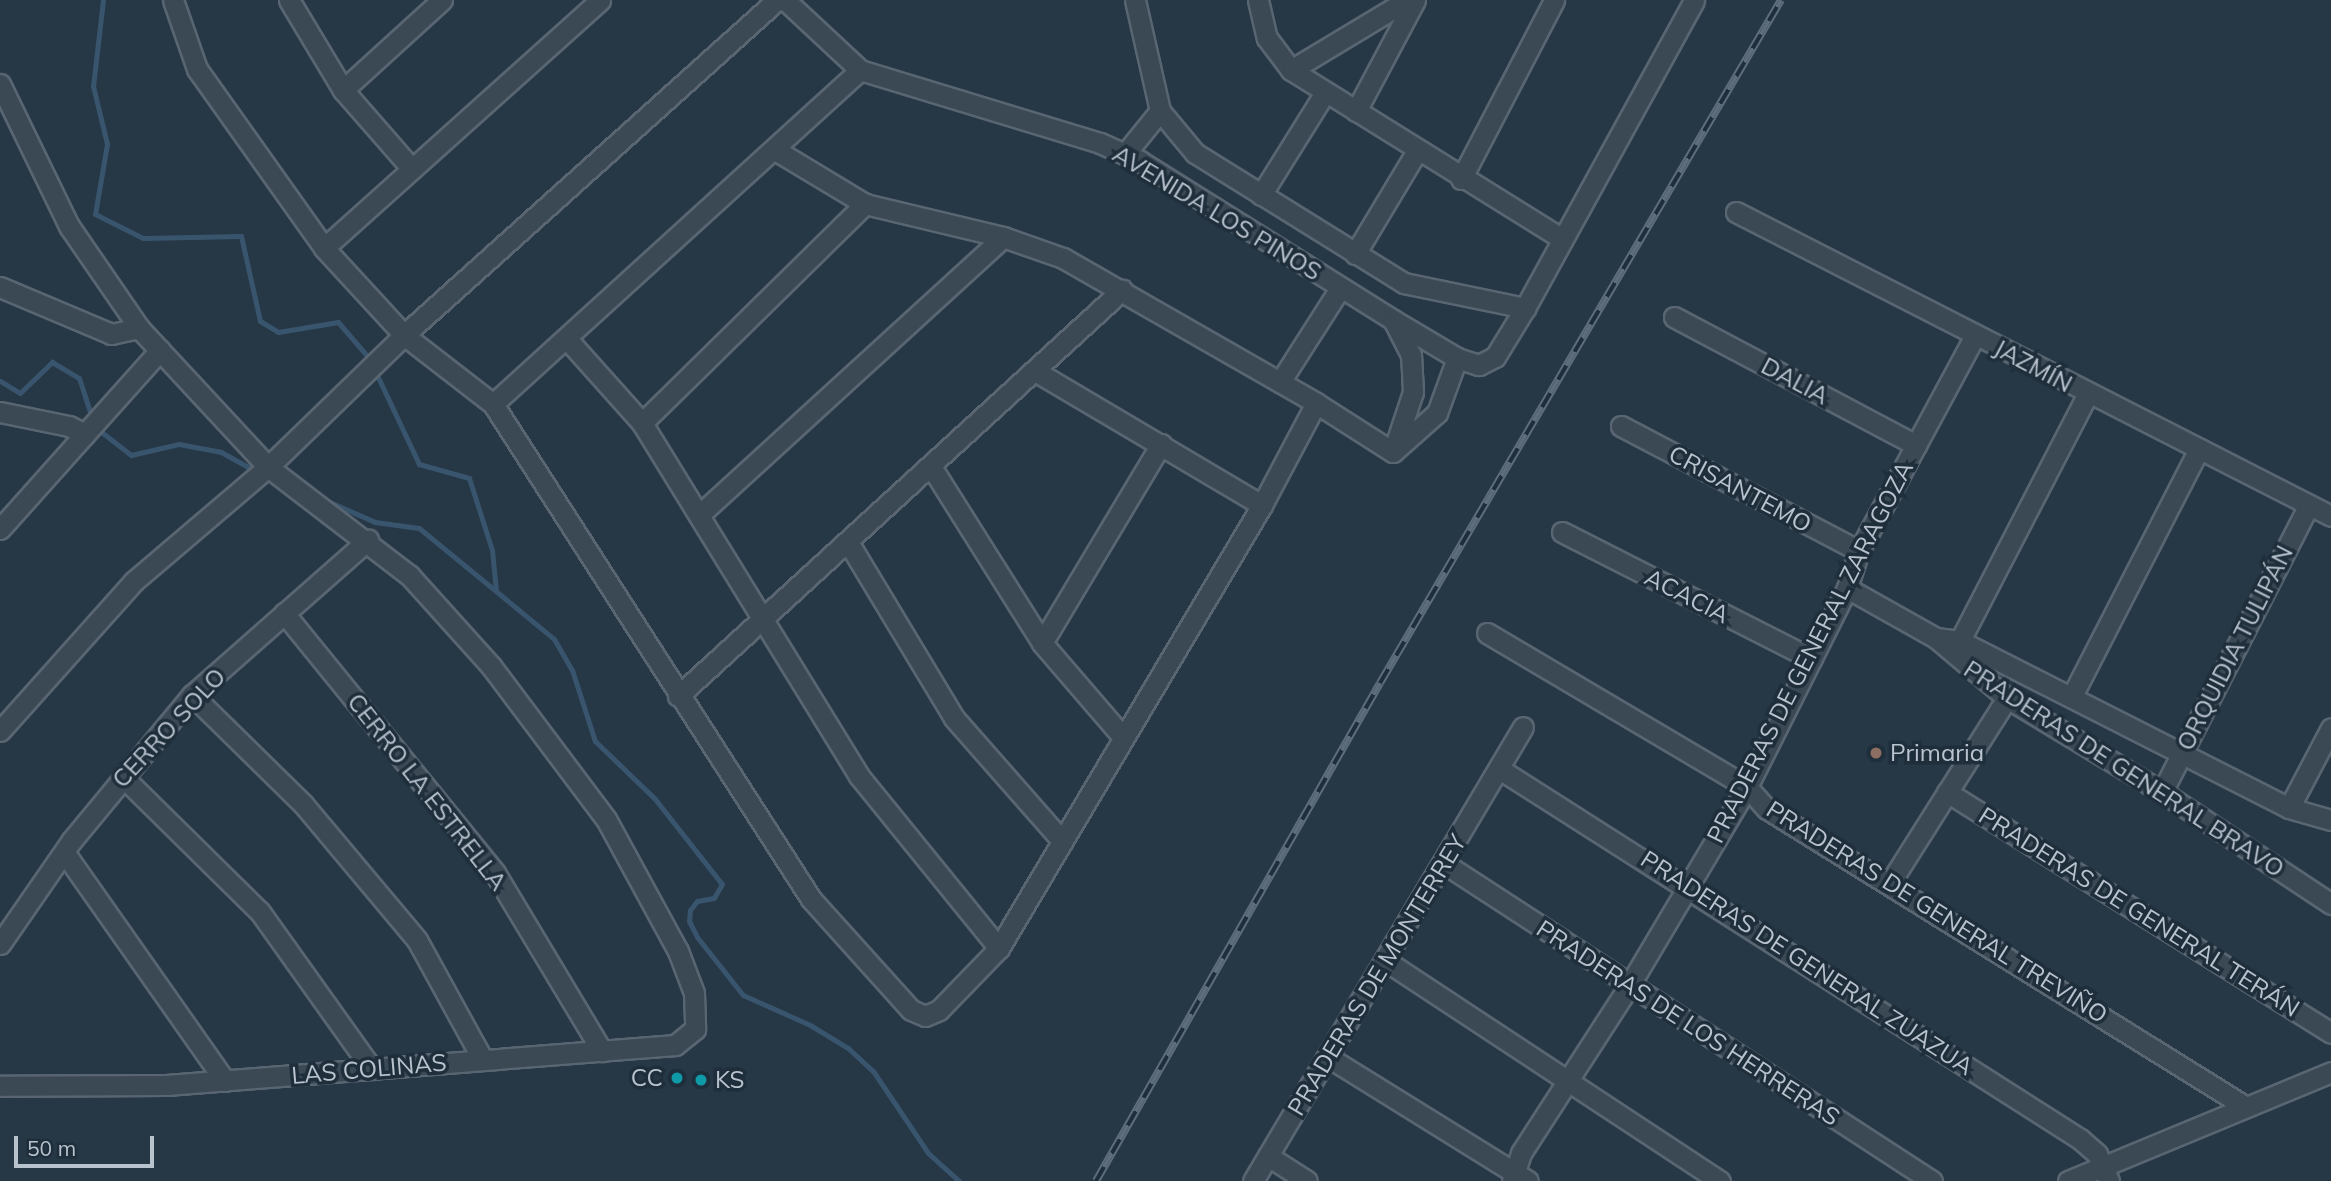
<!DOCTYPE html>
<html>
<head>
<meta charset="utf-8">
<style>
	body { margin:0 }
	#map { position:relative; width:2331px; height:1181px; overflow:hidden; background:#263746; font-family:Mulish,sans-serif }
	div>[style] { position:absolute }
	.stream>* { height:5px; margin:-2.5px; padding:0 2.5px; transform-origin:2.5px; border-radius:2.5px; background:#39556e }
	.roads { filter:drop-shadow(2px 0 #596672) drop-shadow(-2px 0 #596672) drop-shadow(0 2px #596672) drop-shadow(0 -2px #596672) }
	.street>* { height:19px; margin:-9.5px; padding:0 9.5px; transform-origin:9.5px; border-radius:9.5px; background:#3b4955 }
	.rail>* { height:8px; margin-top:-4px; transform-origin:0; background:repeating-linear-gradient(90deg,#1f2e3b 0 16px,#5d6d7c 0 32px); box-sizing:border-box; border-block:2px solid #5d6d7c }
	.dots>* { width:19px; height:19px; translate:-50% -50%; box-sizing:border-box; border:4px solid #1f2e3b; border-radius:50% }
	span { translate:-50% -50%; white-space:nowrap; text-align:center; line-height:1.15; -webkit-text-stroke:7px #1f2e3b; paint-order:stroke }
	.street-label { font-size:24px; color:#b9c3ce }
	.poi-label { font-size:24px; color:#b9c3ce }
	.left { translate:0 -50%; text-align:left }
	.right { translate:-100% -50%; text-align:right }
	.scale { position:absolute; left:14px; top:1136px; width:140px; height:32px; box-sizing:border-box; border:4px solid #b9c3ce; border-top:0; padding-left:9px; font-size:21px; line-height:24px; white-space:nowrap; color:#b9c3ce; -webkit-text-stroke:5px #1f2e3b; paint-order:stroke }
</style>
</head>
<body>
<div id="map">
	<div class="stream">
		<div style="left:103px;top:0;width:87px;rotate:96.6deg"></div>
		<div style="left:93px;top:86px;width:60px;rotate:76.4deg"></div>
		<div style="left:107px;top:144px;width:71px;rotate:99.7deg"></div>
		<div style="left:95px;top:214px;width:54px;rotate:26.6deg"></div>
		<div style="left:143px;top:238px;width:98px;rotate:-1.2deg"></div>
		<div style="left:241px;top:236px;width:87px;rotate:77.4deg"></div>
		<div style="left:260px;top:321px;width:21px;rotate:31deg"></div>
		<div style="left:278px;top:332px;width:61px;rotate:-9.5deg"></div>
		<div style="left:338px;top:322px;width:48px;rotate:49.3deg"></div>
		<div style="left:376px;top:373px;width:101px;rotate:64.7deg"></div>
		<div style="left:419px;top:464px;width:52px;rotate:15.6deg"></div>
		<div style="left:469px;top:478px;width:76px;rotate:72.3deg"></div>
		<div style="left:492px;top:550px;width:41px;rotate:84.4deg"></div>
		<div style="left:0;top:381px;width:23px;rotate:31deg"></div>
		<div style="left:20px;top:393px;width:45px;rotate:-44.1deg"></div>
		<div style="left:52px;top:362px;width:31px;rotate:31deg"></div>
		<div style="left:79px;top:378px;width:42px;rotate:72deg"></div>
		<div style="left:95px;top:427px;width:46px;rotate:37.9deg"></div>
		<div style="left:131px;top:455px;width:49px;rotate:-12.9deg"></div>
		<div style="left:179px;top:444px;width:43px;rotate:10.8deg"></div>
		<div style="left:221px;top:452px;width:39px;rotate:29deg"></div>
		<div style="left:325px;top:500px;width:55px;rotate:23.7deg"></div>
		<div style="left:375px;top:522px;width:44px;rotate:7.8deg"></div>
		<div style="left:419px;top:528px;width:175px;rotate:39.4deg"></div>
		<div style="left:554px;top:639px;width:36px;rotate:60deg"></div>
		<div style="left:572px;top:670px;width:75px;rotate:72.1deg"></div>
		<div style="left:595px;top:741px;width:83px;rotate:44deg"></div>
		<div style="left:655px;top:799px;width:108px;rotate:51.8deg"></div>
		<div style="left:722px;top:884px;width:16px;rotate:120deg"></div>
		<div style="left:714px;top:898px;width:17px;rotate:170deg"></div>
		<div style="left:697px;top:901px;width:11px;rotate:128deg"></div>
		<div style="left:690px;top:910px;width:11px;rotate:95deg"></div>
		<div style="left:689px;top:921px;width:18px;rotate:63deg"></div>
		<div style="left:697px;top:937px;width:74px;rotate:51.6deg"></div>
		<div style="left:743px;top:995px;width:73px;rotate:24.1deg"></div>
		<div style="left:810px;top:1025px;width:44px;rotate:31.2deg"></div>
		<div style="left:848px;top:1048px;width:34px;rotate:43deg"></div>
		<div style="left:873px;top:1071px;width:99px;rotate:56.1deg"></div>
		<div style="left:928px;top:1153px;width:42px;rotate:42.1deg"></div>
	</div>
	<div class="roads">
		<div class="street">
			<div style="left:173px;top:0;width:73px;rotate:70.8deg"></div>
			<div style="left:197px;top:69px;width:219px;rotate:54.6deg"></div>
			<div style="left:324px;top:248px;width:118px;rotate:47.4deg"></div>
			<div style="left:404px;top:335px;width:113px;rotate:37.8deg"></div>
			<div style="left:493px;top:404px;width:588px;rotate:57.28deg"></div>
			<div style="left:811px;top:899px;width:149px;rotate:48deg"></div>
			<div style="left:911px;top:1010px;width:15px;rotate:23deg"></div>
			<div style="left:925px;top:1016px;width:15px;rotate:-23deg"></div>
			<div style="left:939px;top:1010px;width:86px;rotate:-45.9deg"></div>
			<div style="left:999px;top:948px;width:515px;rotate:-59.3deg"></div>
			<div style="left:1262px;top:505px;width:115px;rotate:-62.1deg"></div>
			<div style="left:289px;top:0;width:105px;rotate:59deg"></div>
			<div style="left:343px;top:90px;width:105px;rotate:48.9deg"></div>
			<div style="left:785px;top:0;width:103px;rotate:43deg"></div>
			<div style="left:860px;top:70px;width:251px;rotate:16.9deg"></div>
			<div style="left:1100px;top:143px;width:44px;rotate:24.2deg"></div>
			<div style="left:1140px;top:161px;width:299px;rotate:32.1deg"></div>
			<div style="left:1393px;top:320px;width:74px;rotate:30.7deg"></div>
			<div style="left:1457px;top:358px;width:23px;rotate:18deg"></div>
			<div style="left:1479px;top:365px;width:18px;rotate:-27deg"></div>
			<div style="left:1495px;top:357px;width:57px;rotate:-58.5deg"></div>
			<div style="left:1525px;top:308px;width:351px;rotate:-61.2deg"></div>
			<div style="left:1135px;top:0;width:114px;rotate:77.3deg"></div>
			<div style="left:1160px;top:111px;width:55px;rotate:50.2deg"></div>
			<div style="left:1195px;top:153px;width:246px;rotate:31.9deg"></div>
			<div style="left:1404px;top:283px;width:124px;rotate:11.7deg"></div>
			<div style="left:1258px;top:0;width:39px;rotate:77deg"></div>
			<div style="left:1267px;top:38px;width:40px;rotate:53deg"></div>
			<div style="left:1291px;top:70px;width:318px;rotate:31.9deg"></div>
			<div style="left:1291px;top:70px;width:135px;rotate:-31.1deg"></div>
			<div style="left:0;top:84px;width:158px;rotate:64.1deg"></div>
			<div style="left:69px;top:226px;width:124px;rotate:55.5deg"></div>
			<div style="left:139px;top:328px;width:190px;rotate:47.1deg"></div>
			<div style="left:268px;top:467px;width:178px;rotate:37.5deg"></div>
			<div style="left:409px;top:575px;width:122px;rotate:48deg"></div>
			<div style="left:491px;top:666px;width:191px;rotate:53.1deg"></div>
			<div style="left:606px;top:819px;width:150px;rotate:61.4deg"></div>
			<div style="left:678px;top:951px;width:45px;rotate:69.1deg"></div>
			<div style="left:694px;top:993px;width:36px;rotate:88deg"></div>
			<div style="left:695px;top:1029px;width:26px;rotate:141deg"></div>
			<div style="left:675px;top:1045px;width:510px;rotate:175.5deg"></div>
			<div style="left:167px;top:1085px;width:167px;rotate:179.7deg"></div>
			<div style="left:343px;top:90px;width:134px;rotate:-42.3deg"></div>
			<div style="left:1356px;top:111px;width:126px;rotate:-62deg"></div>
			<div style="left:777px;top:151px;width:103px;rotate:31.1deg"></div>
			<div style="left:865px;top:204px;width:142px;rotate:13.4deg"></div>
			<div style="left:1003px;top:237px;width:64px;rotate:19.3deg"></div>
			<div style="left:1063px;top:258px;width:292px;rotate:29.8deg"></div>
			<div style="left:1316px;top:403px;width:91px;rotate:32.5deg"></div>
			<div style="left:1125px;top:154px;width:55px;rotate:-50.9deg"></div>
			<div style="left:1461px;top:179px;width:202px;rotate:-62.5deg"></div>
			<div style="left:1261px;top:195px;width:119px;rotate:-58deg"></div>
			<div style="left:1736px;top:212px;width:668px;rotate:27.06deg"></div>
			<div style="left:324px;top:248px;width:371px;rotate:-41.9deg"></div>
			<div style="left:1355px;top:254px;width:120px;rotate:-59deg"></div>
			<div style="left:0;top:287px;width:121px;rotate:22.9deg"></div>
			<div style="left:111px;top:334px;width:29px;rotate:-12deg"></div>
			<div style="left:1674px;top:317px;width:274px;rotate:27.9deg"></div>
			<div style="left:567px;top:339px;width:113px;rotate:48.2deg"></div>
			<div style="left:642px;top:423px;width:414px;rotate:58.4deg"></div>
			<div style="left:859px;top:776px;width:222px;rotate:50.9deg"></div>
			<div style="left:1035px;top:371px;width:264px;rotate:30.6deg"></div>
			<div style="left:1280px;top:382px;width:112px;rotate:-57.4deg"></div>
			<div style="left:493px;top:404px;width:496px;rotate:-42.3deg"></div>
			<div style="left:0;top:412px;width:70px;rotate:11.5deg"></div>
			<div style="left:69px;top:426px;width:18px;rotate:27deg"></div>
			<div style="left:642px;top:423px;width:313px;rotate:-44.5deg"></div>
			<div style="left:1621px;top:426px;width:269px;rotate:27.7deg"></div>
			<div style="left:1395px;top:450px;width:56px;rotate:-41.4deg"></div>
			<div style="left:1437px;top:413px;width:59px;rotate:-70deg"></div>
			<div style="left:1393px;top:452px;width:63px;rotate:-71.6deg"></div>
			<div style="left:1413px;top:392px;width:37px;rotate:-93deg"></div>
			<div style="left:1411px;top:355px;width:39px;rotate:-117deg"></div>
			<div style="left:932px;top:468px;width:207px;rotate:57.8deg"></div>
			<div style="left:1042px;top:643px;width:123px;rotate:49.3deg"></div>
			<div style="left:699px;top:515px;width:412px;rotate:-42.4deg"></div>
			<div style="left:0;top:529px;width:240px;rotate:-48.2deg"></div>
			<div style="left:1562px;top:532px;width:280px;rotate:26.9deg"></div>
			<div style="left:848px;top:542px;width:205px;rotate:58.9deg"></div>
			<div style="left:954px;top:718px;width:164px;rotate:48.7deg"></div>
			<div style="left:1847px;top:588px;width:102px;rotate:29.3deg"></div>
			<div style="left:1936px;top:638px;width:93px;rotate:40.2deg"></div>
			<div style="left:2007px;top:698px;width:181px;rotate:31.2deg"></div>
			<div style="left:2162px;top:792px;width:203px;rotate:33.5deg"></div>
			<div style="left:284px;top:613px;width:335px;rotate:50.9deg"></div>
			<div style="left:495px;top:873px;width:208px;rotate:59deg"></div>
			<div style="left:1487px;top:633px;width:302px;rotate:30.6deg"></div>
			<div style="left:1747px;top:787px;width:30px;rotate:48deg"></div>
			<div style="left:1767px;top:809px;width:561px;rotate:31.88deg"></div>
			<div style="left:1936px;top:638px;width:24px;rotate:7deg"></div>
			<div style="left:1960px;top:641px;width:369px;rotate:26.9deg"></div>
			<div style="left:2289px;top:808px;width:44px;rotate:15.9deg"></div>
			<div style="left:1042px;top:643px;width:232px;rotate:-59.1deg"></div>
			<div style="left:1954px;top:652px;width:289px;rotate:-62.6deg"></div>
			<div style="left:192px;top:695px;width:156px;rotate:44.5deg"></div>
			<div style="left:303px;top:804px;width:177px;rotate:50deg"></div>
			<div style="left:417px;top:940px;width:137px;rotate:61.2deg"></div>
			<div style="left:678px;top:696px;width:602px;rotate:-42.44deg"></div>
			<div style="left:2072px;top:696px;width:278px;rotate:-62.8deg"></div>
			<div style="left:0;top:731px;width:201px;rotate:-48.2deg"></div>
			<div style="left:134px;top:581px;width:176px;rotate:-40.4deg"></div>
			<div style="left:268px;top:467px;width:190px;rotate:-44.1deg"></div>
			<div style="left:404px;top:335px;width:501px;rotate:-41.93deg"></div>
			<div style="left:1501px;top:770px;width:687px;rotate:32.51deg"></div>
			<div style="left:2080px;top:1139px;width:23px;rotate:41deg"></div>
			<div style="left:2097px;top:1154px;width:30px;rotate:66deg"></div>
			<div style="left:123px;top:777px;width:192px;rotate:44.6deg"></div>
			<div style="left:260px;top:912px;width:193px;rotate:54.5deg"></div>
			<div style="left:1947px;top:792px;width:453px;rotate:32.1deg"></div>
			<div style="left:2162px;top:792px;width:322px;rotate:-62.9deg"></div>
			<div style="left:2289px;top:808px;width:90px;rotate:-62.3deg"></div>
			<div style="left:64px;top:852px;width:280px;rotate:54.9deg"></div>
			<div style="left:1445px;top:864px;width:581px;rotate:33.06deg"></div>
			<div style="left:1890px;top:883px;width:219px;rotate:-57.7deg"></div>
			<div style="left:0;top:944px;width:126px;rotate:-55.3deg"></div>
			<div style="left:72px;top:840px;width:188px;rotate:-50.4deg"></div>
			<div style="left:192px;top:695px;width:235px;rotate:-41.4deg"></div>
			<div style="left:1386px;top:961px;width:400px;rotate:33.4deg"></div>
			<div style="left:1328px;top:1057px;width:235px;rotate:31.8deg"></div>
			<div style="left:1268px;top:1156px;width:46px;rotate:32.7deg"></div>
			<div style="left:1253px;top:1181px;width:528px;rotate:-59.26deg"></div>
			<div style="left:1512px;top:1181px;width:29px;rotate:-72deg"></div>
			<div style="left:1521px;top:1153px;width:199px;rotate:-57.1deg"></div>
			<div style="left:1629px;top:986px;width:231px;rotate:-59.3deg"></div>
			<div style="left:1747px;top:787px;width:223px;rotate:-63.3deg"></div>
			<div style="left:1847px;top:588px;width:39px;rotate:-72deg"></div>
			<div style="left:1859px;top:551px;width:244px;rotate:-61.7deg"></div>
			<div style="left:2068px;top:1181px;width:285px;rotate:-22.5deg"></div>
		</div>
	</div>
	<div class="rail">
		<div style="left:1096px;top:1181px;width:573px;rotate:-60.3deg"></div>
		<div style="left:1380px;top:683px;width:792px;rotate:-59.58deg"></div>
	</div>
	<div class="dots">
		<div style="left:1876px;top:753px;background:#8d6e63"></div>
		<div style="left:677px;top:1078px;background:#0f9aa8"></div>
		<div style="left:701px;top:1080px;background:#0f9aa8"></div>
	</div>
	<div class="street-label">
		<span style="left:1217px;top:213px;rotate:31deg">AVENIDA LOS PINOS</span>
		<span style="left:2033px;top:366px;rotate:28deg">JAZMÍN</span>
		<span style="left:1795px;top:381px;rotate:28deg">DALIA</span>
		<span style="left:1740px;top:489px;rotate:28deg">CRISANTEMO</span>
		<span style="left:1687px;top:596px;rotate:27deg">ACACIA</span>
		<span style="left:2235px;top:648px;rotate:-63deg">ORQUIDIA TULIPÁN</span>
		<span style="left:1810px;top:652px;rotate:-63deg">PRADERAS DE GENERAL ZARAGOZA</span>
		<span style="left:169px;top:728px;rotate:-47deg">CERRO SOLO</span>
		<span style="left:2124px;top:769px;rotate:33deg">PRADERAS DE GENERAL BRAVO</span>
		<span style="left:427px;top:792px;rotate:52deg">CERRO LA ESTRELLA</span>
		<span style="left:1937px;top:912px;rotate:32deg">PRADERAS DE GENERAL TREVIÑO</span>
		<span style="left:2139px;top:912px;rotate:32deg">PRADERAS DE GENERAL TERÁN</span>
		<span style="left:1807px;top:963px;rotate:33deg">PRADERAS DE GENERAL ZUAZUA</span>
		<span style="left:1377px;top:975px;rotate:-59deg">PRADERAS DE MONTERREY</span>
		<span style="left:1688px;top:1023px;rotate:33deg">PRADERAS DE LOS HERRERAS</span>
		<span style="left:369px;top:1069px;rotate:-5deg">LAS COLINAS</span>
	</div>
	<div class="poi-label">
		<span class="left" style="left:1890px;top:753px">Primaria</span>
		<span class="right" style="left:663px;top:1078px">CC</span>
		<span class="left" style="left:715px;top:1080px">KS</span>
	</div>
	<div class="scale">50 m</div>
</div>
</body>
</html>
